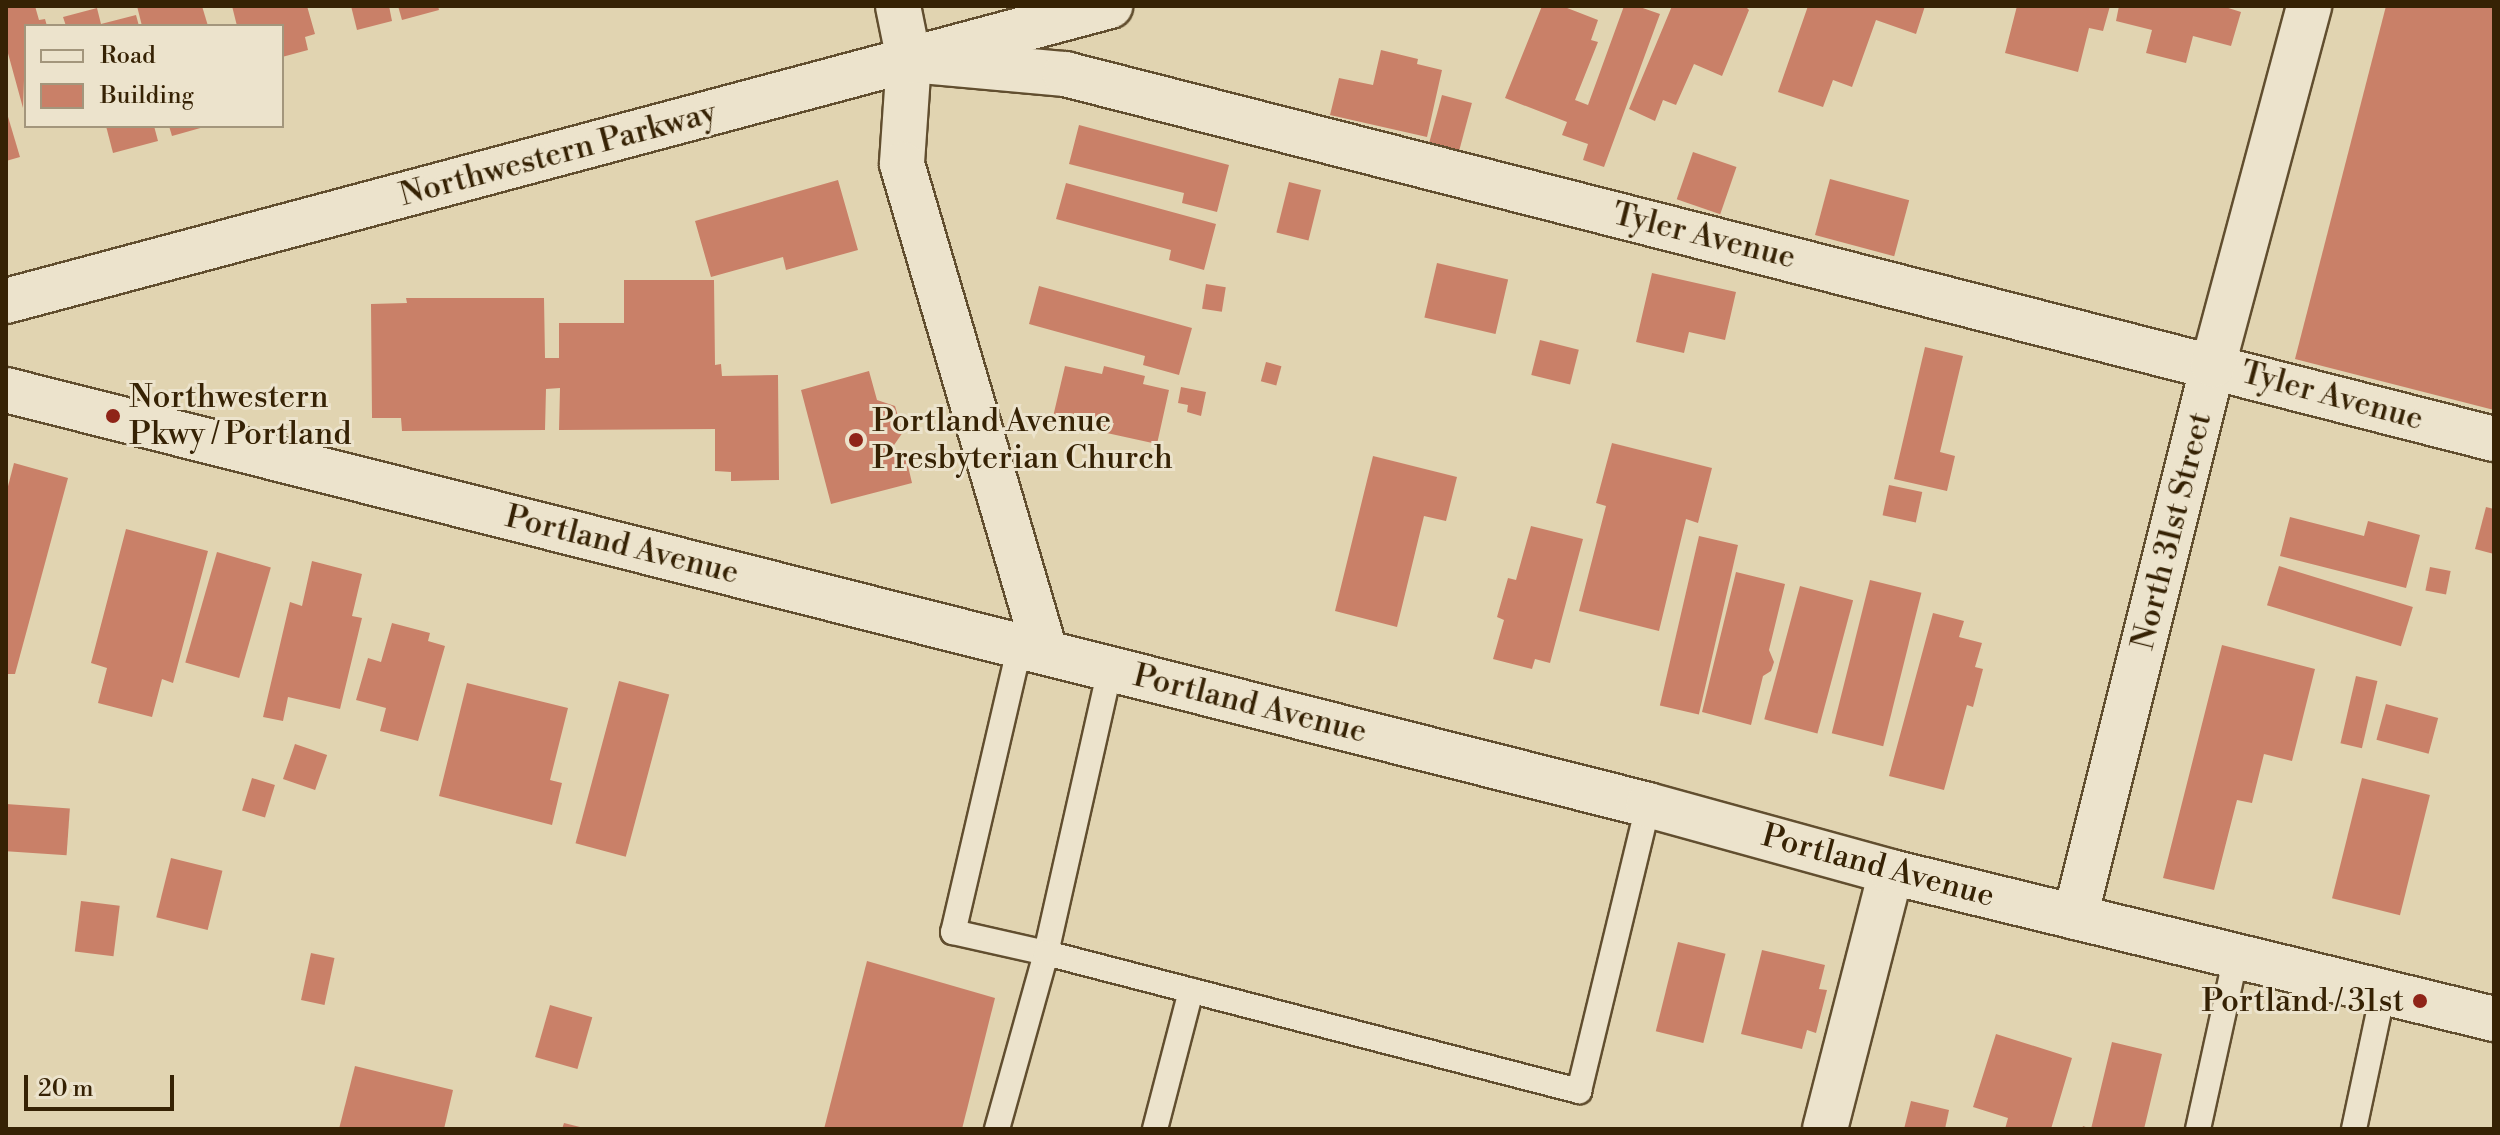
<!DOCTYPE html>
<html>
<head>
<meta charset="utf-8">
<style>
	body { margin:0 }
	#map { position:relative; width:2500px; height:1135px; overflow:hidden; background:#e1d4b1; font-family:"Libre Bodoni",serif }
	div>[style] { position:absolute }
	.building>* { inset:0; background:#c98068; transform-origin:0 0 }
	.roads { filter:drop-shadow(2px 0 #614e2f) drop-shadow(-2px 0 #614e2f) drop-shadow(0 2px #614e2f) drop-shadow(0 -2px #614e2f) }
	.service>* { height:24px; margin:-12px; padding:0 12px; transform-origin:12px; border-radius:12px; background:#ece3cc }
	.minor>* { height:44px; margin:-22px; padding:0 22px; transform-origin:22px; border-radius:22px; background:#ece3cc }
	.tertiary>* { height:44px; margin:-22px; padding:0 22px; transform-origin:22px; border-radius:22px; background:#ece3cc }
	.dots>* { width:22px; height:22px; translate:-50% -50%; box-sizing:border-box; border:4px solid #ece3cc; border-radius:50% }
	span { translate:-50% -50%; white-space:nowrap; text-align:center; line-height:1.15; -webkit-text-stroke:6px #ece3cc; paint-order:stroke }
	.street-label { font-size:32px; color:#362204 }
	.poi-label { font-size:32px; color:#362204 }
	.left { translate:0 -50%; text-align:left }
	.right { translate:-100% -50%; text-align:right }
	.frame { position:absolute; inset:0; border:8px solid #362204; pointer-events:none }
	.legend { position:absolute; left:24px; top:24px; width:260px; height:104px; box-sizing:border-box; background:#ece3cc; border:2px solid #a3967c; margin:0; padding:10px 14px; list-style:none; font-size:24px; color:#362204 }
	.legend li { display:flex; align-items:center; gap:16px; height:40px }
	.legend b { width:40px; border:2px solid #a3967c }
	.scale { position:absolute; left:24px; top:1075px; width:150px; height:36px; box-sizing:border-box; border:4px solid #362204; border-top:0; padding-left:10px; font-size:24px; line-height:28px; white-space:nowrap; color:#362204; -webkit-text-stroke:6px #ece3cc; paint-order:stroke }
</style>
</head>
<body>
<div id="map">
	<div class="building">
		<div style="clip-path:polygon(6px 6px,35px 6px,39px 20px,45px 19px,47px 26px,26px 26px,23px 108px,6px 46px)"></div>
		<div style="clip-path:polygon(137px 6px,202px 6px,208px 26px,142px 26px)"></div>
		<div style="clip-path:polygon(232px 6px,307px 6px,315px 34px,305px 37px,308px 50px,282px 57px,282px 26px,237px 26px)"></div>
		<div style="clip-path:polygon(351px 6px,389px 6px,392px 21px,357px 30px)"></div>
		<div style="clip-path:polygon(398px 6px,438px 6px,439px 10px,402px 20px)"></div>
		<div style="clip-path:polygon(1542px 6px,1562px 6px,1598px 20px,1591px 40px,1598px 42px,1575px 100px,1588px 105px,1624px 6px,1637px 6px,1660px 14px,1604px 167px,1583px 160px,1588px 144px,1562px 135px,1567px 122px,1505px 98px)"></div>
		<div style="clip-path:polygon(1672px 6px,1745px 6px,1749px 10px,1722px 76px,1694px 64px,1676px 105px,1663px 100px,1655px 121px,1629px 109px)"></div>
		<div style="clip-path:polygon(1808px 6px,1925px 6px,1916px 34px,1876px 20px,1852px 87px,1833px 80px,1823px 107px,1778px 92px)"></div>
		<div style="clip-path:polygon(2017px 6px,2110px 6px,2103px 31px,2089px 28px,2078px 72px,2005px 53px)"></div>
		<div style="clip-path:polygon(2119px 6px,2222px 6px,2241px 12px,2231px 46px,2193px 36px,2186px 63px,2146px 53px,2152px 30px,2116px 21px)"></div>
		<div style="clip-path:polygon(2386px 6px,2494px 6px,2494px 410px,2295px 359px)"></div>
		<div style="clip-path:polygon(97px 8px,101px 24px,136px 15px,139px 26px,66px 26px,63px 17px)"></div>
		<div style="clip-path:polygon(1381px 50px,1418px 59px,1417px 64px,1442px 70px,1427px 137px,1330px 115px,1339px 78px,1373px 85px)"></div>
		<div style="left:1442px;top:95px;width:31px;height:51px;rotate:15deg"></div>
		<div style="clip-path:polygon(6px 110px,20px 157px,6px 161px)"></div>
		<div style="clip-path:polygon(1079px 125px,1229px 165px,1217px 212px,1182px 203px,1184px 193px,1069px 164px)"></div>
		<div style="clip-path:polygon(106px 126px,154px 126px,158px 141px,113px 153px)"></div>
		<div style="clip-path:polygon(169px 126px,204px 126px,204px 127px,172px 136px)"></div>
		<div style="left:1693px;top:152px;width:46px;height:50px;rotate:19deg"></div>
		<div style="left:1830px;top:179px;width:82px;height:58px;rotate:15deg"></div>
		<div style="clip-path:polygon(838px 180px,858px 250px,786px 270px,783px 257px,711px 277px,695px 221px)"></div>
		<div style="left:1289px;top:182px;width:33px;height:52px;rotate:14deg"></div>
		<div style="clip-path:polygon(1066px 183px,1216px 224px,1204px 270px,1169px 260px,1171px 250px,1056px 219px)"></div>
		<div style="left:1437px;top:263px;width:73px;height:56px;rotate:13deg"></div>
		<div style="clip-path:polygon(1652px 273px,1736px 292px,1725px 340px,1689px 332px,1684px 353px,1636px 342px)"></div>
		<div style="clip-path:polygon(624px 280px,714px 280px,715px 365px,721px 364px,722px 376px,778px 375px,779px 480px,731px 481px,731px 472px,715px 471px,715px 429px,559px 430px,560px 388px,546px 389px,545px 430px,402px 431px,401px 418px,372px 418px,371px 304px,407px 303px,406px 298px,544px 298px,545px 358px,559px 358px,559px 323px,624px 323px)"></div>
		<div style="left:1206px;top:284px;width:20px;height:25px;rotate:9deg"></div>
		<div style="clip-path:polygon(1039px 286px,1192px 328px,1179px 375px,1143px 365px,1145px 356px,1029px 324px)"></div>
		<div style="left:1540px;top:340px;width:40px;height:36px;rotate:14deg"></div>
		<div style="clip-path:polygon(1925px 347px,1963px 356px,1940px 452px,1955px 456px,1947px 491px,1894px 479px)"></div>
		<div style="left:1266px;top:362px;width:16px;height:20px;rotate:15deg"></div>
		<div style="clip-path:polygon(1065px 366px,1102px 374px,1104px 366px,1145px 376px,1143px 384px,1169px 390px,1157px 444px,1052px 421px)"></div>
		<div style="clip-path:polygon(869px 371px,877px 400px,895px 406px,903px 432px,892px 448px,894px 456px,905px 453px,912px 483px,831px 504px,801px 390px)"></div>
		<div style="clip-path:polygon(1181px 387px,1206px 392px,1201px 416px,1187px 412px,1188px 405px,1178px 403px)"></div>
		<div style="clip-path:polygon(1612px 443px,1712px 468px,1698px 523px,1686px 519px,1659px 631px,1579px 611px,1606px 506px,1596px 503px)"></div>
		<div style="clip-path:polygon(1373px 456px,1457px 477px,1446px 521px,1424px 516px,1397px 627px,1335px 611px)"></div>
		<div style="clip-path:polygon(14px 463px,68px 478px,15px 674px,6px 674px,6px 494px)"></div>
		<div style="left:1889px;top:485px;width:34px;height:31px;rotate:12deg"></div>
		<div style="clip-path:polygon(2486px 507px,2494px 509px,2494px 554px,2475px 549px)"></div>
		<div style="clip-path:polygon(2290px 517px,2364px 536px,2368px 521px,2420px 535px,2406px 588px,2280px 556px)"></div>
		<div style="clip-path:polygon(1531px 526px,1583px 539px,1550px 663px,1535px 659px,1532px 669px,1493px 659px,1504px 620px,1497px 617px,1508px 578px,1516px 580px)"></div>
		<div style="clip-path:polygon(126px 529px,208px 551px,173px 683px,162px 679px,152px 717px,98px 703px,107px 668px,91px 663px)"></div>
		<div style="left:1699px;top:536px;width:40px;height:174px;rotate:13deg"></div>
		<div style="left:217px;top:552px;width:56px;height:115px;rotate:16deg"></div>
		<div style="clip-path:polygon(312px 561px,362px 574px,352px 616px,362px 618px,340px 709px,288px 697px,283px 721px,263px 717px,290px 602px,302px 606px)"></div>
		<div style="left:2279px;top:566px;width:140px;height:41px;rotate:17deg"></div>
		<div style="left:2430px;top:567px;width:21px;height:24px;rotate:11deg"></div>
		<div style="clip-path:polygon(1736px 572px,1785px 584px,1769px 650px,1774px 662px,1771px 671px,1763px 676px,1751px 725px,1702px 712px)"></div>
		<div style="left:1870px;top:580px;width:53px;height:158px;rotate:14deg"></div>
		<div style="left:1800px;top:586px;width:55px;height:138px;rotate:15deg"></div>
		<div style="clip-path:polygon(1933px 613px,1964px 621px,1959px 637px,1982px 643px,1975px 667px,1983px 669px,1973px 707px,1967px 705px,1944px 790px,1889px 776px)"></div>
		<div style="clip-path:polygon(392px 623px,430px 633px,428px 641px,445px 646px,418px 741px,380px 731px,386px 708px,356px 700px,368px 658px,381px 662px)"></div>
		<div style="clip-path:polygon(2222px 645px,2315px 669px,2292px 761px,2264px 754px,2252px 803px,2237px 800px,2214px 890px,2163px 878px)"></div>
		<div style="left:2356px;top:676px;width:22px;height:69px;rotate:13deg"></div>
		<div style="left:619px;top:681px;width:52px;height:168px;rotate:15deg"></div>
		<div style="clip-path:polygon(467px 683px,568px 708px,550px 780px,562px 783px,552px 825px,439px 796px)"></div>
		<div style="left:2386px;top:704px;width:54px;height:37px;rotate:15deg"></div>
		<div style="left:295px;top:744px;width:34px;height:37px;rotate:19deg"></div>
		<div style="left:252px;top:778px;width:24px;height:34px;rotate:17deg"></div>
		<div style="left:2362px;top:778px;width:70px;height:124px;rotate:14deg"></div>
		<div style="left:6px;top:804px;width:64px;height:47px;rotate:4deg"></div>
		<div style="left:171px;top:858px;width:53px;height:61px;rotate:14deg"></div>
		<div style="left:81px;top:901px;width:39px;height:51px;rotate:7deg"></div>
		<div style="left:1678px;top:942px;width:49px;height:92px;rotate:14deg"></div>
		<div style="clip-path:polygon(1762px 950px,1825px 965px,1819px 989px,1827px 990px,1816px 1033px,1807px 1030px,1802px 1049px,1741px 1034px)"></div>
		<div style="left:311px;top:953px;width:24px;height:48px;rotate:12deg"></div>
		<div style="clip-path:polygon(867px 961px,995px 998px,962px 1129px,824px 1129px)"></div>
		<div style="left:550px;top:1005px;width:44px;height:54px;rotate:16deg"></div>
		<div style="clip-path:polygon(1996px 1034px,2072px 1058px,2051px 1129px,2005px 1129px,2008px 1118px,1973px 1107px)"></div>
		<div style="clip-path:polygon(2112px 1042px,2162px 1054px,2144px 1129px,2082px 1129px,2083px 1126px,2091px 1129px)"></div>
		<div style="clip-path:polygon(355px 1066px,453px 1090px,444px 1129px,339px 1129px)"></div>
		<div style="clip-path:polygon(1911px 1101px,1949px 1110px,1945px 1129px,1904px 1129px)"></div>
		<div style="clip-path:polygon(564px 1123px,584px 1128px,584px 1129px,562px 1129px)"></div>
	</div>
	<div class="roads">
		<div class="service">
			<div style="left:1020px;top:645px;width:295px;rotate:103.1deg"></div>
			<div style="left:953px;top:932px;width:95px;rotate:12.7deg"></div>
			<div style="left:1046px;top:953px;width:292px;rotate:-77.3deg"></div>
			<div style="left:997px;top:1129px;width:183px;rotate:-74.4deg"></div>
			<div style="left:1046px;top:953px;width:551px;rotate:14.52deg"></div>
			<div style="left:1579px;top:1091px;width:294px;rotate:-76.4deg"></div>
			<div style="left:1155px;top:1129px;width:143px;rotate:-75.4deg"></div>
			<div style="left:2198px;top:1129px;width:177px;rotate:-77.6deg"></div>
			<div style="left:2354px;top:1129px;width:140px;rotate:-78deg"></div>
		</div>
		<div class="minor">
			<div style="left:898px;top:6px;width:55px;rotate:78.5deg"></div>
			<div style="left:909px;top:60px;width:104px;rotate:93.9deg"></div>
			<div style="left:902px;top:164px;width:508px;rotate:73.64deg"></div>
			<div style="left:911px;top:60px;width:155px;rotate:5.2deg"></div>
			<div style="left:1065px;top:74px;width:1475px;rotate:14.33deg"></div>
			<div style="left:2075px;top:917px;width:569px;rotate:-75.96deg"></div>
			<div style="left:2213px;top:365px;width:372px;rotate:-75deg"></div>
			<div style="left:1825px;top:1129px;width:265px;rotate:-75.6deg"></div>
		</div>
		<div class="tertiary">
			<div style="left:6px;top:301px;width:1143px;rotate:-14.96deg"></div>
			<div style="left:6px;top:390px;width:1694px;rotate:14.18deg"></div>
			<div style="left:1648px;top:805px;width:252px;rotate:15.4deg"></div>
			<div style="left:1891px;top:872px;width:621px;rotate:13.7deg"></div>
		</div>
	</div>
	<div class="dots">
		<div style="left:113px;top:416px;background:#8f2418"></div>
		<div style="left:856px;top:440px;background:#8f2418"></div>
		<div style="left:2420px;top:1001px;background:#8f2418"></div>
	</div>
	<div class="street-label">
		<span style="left:558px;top:154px;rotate:-15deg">Northwestern Parkway</span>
		<span style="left:1704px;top:236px;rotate:14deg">Tyler Avenue</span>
		<span style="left:2332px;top:396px;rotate:15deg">Tyler Avenue</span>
		<span style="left:2172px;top:531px;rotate:-76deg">North 31st Street</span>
		<span style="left:622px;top:545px;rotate:14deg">Portland Avenue</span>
		<span style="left:1250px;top:704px;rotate:14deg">Portland Avenue</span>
		<span style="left:1878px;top:866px;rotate:15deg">Portland Avenue</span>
	</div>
	<div class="poi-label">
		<span class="left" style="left:129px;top:416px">Northwestern<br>Pkwy / Portland</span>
		<span class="left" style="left:872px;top:440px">Portland Avenue<br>Presbyterian Church</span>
		<span class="right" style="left:2404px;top:1001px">Portland / 31st</span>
	</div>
	<div class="frame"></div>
	<ul class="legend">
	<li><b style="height:10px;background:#ece3cc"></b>Road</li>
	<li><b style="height:22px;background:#c98068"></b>Building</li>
	</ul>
	<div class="scale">20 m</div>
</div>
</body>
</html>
